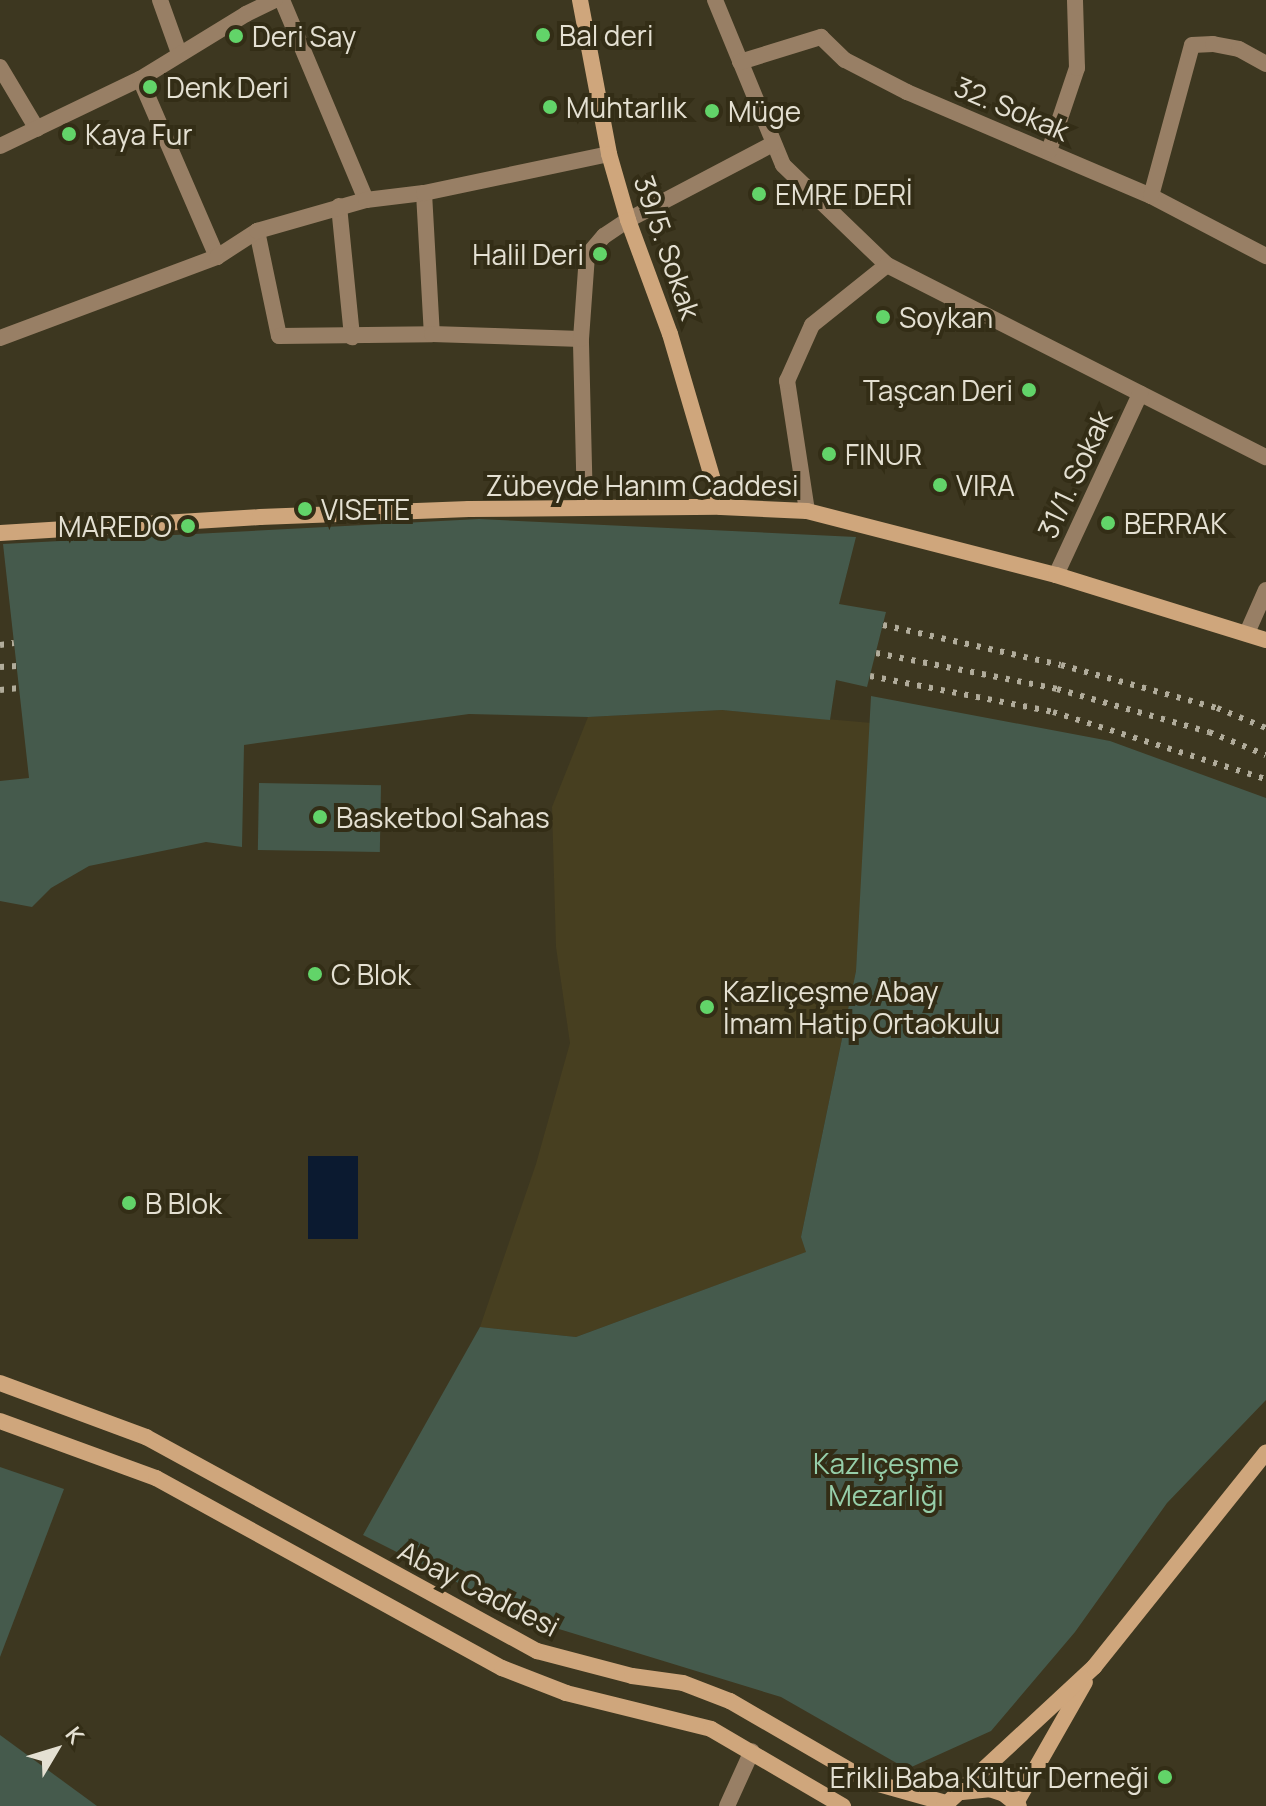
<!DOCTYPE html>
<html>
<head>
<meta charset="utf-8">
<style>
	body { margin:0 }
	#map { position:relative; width:1266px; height:1806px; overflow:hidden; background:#3d3720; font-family:Manrope,sans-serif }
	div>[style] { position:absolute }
	.built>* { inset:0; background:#473f20 }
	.green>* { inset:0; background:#455a4c; transform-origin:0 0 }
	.water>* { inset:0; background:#0b1a30; transform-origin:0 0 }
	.street>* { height:16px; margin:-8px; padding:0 8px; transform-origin:8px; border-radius:8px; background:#987f65 }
	.secondary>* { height:16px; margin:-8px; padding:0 8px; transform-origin:8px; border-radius:8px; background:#cfa67c }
	.rail>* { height:6px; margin-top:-3px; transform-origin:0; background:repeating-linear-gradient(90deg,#b1ac9b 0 4px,transparent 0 12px) }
	.dots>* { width:22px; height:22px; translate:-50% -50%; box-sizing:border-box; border:4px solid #332d16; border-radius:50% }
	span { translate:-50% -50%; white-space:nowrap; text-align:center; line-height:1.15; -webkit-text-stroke:8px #332d16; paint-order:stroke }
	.poi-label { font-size:28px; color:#e4e0d2 }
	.left { translate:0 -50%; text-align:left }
	.right { translate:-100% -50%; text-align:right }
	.street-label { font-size:28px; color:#e4e0d2 }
	.park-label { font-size:28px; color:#96cea9 }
	.north { position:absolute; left:16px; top:1710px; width:80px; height:80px; -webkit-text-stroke:6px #332d16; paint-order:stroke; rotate:52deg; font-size:22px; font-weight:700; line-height:32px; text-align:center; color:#e4e0d2 }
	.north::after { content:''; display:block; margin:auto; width:28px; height:36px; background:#e4e0d2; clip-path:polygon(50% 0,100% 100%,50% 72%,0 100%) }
</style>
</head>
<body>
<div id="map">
	<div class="built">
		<div style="clip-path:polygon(722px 710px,872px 723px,856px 971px,801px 1237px,807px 1252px,576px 1337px,480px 1327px,536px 1164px,570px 1043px,556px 947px,552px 807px,588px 717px)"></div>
	</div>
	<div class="green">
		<div style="clip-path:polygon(479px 519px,856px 537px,839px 604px,886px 612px,867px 687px,836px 680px,830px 720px,722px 710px,588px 717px,469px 714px,244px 745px,242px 847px,206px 842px,89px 866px,51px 888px,32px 907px,0 901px,0 781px,29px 778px,3px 544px)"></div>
		<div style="clip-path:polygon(871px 696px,1110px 741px,1266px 798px,1266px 1400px,1167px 1503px,1075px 1632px,991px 1731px,907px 1769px,781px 1697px,536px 1622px,363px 1535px,480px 1327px,576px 1337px,806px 1252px,801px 1237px,856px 971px)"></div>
		<div style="left:259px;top:783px;width:122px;height:67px;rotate:1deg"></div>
		<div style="clip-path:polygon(0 1467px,64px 1489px,0 1657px)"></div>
		<div style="clip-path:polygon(0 1735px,97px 1806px,0 1806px)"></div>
	</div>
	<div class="water">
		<div style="left:308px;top:1156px;width:50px;height:83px"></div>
	</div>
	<div class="street">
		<div style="left:160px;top:0;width:56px;rotate:70.3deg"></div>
		<div style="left:282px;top:0;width:217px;rotate:67.2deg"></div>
		<div style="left:715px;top:0;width:178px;rotate:67.6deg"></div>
		<div style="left:783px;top:165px;width:144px;rotate:43.9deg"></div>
		<div style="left:887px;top:265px;width:425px;rotate:26.9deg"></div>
		<div style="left:740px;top:62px;width:85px;rotate:-17.2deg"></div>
		<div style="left:821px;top:37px;width:33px;rotate:44deg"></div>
		<div style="left:845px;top:60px;width:70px;rotate:27.3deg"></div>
		<div style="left:907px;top:92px;width:265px;rotate:23.1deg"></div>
		<div style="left:1151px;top:196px;width:130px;rotate:27.6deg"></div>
		<div style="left:0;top:67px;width:72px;rotate:59.2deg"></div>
		<div style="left:140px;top:79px;width:194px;rotate:66.6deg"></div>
		<div style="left:0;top:146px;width:155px;rotate:-25.6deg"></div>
		<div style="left:140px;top:79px;width:124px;rotate:-31.5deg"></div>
		<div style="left:246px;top:14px;width:32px;rotate:-26deg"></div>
		<div style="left:1049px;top:151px;width:88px;rotate:-71.4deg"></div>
		<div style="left:1077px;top:68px;width:68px;rotate:-91.7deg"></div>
		<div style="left:424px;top:193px;width:141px;rotate:86.8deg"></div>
		<div style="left:1151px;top:196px;width:156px;rotate:-74.8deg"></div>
		<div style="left:1192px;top:45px;width:21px;rotate:-3deg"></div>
		<div style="left:1213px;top:44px;width:26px;rotate:11deg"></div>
		<div style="left:1239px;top:49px;width:31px;rotate:29deg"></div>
		<div style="left:339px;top:206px;width:132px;rotate:84.3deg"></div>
		<div style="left:257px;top:231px;width:107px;rotate:78.2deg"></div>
		<div style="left:279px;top:336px;width:153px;rotate:-0.7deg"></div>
		<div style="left:432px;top:334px;width:149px;rotate:1.9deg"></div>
		<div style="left:0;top:338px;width:232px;rotate:-20.5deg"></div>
		<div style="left:217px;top:257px;width:48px;rotate:-33deg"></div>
		<div style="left:257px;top:231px;width:113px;rotate:-15.9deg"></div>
		<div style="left:366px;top:200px;width:58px;rotate:-6.9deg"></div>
		<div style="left:424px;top:193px;width:189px;rotate:-11.9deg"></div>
		<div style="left:585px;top:507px;width:168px;rotate:-91.4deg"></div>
		<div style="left:581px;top:339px;width:83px;rotate:-85.9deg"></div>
		<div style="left:587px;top:256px;width:26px;rotate:-50deg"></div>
		<div style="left:604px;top:236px;width:29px;rotate:-34deg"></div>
		<div style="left:628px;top:220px;width:164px;rotate:-27.7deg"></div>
		<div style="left:807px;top:511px;width:132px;rotate:-98.7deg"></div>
		<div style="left:787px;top:381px;width:61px;rotate:-65.9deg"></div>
		<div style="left:812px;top:325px;width:96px;rotate:-38.7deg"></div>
		<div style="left:1056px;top:575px;width:200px;rotate:-65.1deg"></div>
		<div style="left:1247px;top:633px;width:47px;rotate:-66.2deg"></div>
		<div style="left:727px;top:1806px;width:60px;rotate:-65.6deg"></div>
	</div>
	<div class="secondary">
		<div style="left:580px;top:0;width:157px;rotate:79.3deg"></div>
		<div style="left:609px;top:154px;width:69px;rotate:73.9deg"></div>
		<div style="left:628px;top:220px;width:121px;rotate:69.8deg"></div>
		<div style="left:670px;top:334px;width:180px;rotate:73.6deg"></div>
		<div style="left:0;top:533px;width:260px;rotate:-3.5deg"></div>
		<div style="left:260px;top:517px;width:209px;rotate:-2.2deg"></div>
		<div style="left:469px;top:509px;width:252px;rotate:-0.5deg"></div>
		<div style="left:721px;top:507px;width:86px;rotate:2.7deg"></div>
		<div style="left:807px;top:511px;width:257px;rotate:14.4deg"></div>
		<div style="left:1056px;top:575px;width:220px;rotate:17.2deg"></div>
		<div style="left:0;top:1383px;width:156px;rotate:20.3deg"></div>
		<div style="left:146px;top:1437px;width:446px;rotate:28.7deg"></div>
		<div style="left:537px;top:1651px;width:98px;rotate:14.7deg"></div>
		<div style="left:632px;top:1676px;width:51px;rotate:7.8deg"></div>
		<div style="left:683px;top:1683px;width:50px;rotate:21deg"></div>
		<div style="left:730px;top:1701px;width:160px;rotate:30.1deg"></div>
		<div style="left:868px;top:1781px;width:81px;rotate:15.8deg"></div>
		<div style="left:0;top:1421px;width:166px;rotate:20.1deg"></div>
		<div style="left:156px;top:1478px;width:395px;rotate:28.8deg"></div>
		<div style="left:502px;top:1668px;width:69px;rotate:21.3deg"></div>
		<div style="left:566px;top:1693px;width:149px;rotate:13.9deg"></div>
		<div style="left:711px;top:1729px;width:153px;rotate:30.3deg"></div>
		<div style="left:962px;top:1792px;width:27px;rotate:-6deg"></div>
		<div style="left:989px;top:1789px;width:16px;rotate:18deg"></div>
		<div style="left:1004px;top:1794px;width:19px;rotate:39deg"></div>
		<div style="left:1016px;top:1803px;width:139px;rotate:-60.3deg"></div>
		<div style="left:944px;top:1806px;width:205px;rotate:-42.8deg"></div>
		<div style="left:1094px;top:1667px;width:275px;rotate:-51.3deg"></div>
	</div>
	<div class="rail">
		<div style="left:883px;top:625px;width:182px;rotate:12.7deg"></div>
		<div style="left:1061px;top:665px;width:162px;rotate:15.4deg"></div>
		<div style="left:1217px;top:708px;width:53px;rotate:22.2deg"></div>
		<div style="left:0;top:645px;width:14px;rotate:-8deg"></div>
		<div style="left:876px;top:653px;width:185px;rotate:11.2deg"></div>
		<div style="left:1057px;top:689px;width:158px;rotate:15.8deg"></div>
		<div style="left:1209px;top:732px;width:61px;rotate:22deg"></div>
		<div style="left:0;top:667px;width:17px;rotate:-3deg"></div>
		<div style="left:870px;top:676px;width:187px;rotate:11.1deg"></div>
		<div style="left:1053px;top:712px;width:223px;rotate:17.5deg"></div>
		<div style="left:0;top:690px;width:19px;rotate:-6deg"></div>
	</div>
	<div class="dots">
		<div style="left:543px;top:35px;background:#62d469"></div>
		<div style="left:236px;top:36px;background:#62d469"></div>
		<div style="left:150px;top:87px;background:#62d469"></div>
		<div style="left:550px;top:107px;background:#62d469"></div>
		<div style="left:712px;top:111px;background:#62d469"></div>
		<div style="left:69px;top:134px;background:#62d469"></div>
		<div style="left:759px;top:194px;background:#62d469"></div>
		<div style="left:600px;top:254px;background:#62d469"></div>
		<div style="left:883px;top:317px;background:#62d469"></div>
		<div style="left:1029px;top:390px;background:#62d469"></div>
		<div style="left:829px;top:454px;background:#62d469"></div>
		<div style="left:940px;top:485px;background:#62d469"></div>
		<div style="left:305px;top:509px;background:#62d469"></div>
		<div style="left:1108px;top:523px;background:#62d469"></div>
		<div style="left:188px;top:526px;background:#62d469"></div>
		<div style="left:320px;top:817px;background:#62d469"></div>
		<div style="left:315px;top:974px;background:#62d469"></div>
		<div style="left:707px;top:1007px;background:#62d469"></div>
		<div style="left:129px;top:1203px;background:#62d469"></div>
		<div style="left:1165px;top:1777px;background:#62d469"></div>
	</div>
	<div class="poi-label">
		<span class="left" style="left:559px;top:35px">Bal deri</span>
		<span class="left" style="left:252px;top:36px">Deri Say</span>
		<span class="left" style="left:166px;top:87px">Denk Deri</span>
		<span class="left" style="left:566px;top:107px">Muhtarlık</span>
		<span class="left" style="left:728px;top:111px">Müge</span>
		<span class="left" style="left:85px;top:134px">Kaya Fur</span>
		<span class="left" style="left:775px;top:194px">EMRE DERİ</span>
		<span class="right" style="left:584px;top:254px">Halil Deri</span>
		<span class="left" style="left:899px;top:317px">Soykan</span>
		<span class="right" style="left:1013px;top:390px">Taşcan Deri</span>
		<span class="left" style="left:845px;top:454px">FINUR</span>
		<span class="left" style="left:956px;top:485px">VIRA</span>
		<span class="left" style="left:321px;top:509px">VISETE</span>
		<span class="left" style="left:1124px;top:523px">BERRAK</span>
		<span class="right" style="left:172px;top:526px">MAREDO</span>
		<span class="left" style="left:336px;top:817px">Basketbol Sahas</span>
		<span class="left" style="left:331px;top:974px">C Blok</span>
		<span class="left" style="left:723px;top:1007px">Kazlıçeşme Abay<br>İmam Hatip Ortaokulu</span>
		<span class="left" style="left:145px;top:1203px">B Blok</span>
		<span class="right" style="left:1149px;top:1777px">Erikli Baba Kültür Derneği</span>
	</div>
	<div class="street-label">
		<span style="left:1012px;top:108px;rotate:23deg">32. Sokak</span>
		<span style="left:668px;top:247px;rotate:71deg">39/5. Sokak</span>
		<span style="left:1074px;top:474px;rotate:-65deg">31/1. Sokak</span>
		<span style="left:642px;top:485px">Zübeyde Hanım Caddesi</span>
		<span style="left:479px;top:1588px;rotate:27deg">Abay Caddesi</span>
	</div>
	<div class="park-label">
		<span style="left:886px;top:1479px">Kazlıçeşme<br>Mezarlığı</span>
	</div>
	<div class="north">K</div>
</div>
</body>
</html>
